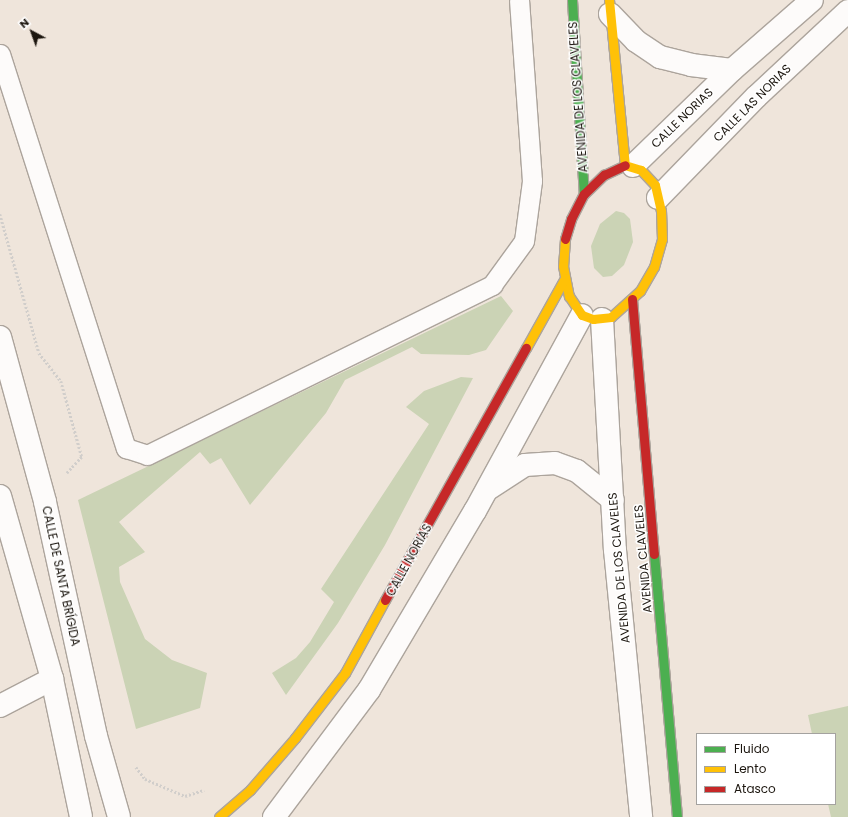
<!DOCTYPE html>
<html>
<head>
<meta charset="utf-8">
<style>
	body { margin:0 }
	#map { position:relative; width:848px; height:817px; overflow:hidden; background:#efe5db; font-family:Poppins,sans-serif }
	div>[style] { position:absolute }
	.green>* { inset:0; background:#cbd3b5 }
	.path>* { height:2.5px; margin-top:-1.25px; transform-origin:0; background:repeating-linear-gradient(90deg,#d1cecb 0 2px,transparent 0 4px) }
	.roads { filter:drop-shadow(1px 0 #aca49c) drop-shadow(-1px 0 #aca49c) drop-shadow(0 1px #aca49c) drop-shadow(0 -1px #aca49c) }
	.lane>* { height:19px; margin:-9.5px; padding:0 9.5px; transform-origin:9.5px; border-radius:9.5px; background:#fdfbfa }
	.street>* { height:22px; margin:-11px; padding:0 11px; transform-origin:11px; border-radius:11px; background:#fdfbfa }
	.fast>* { height:9px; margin:-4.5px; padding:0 4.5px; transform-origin:4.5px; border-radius:4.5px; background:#4caf50 }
	.slow>* { height:9px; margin:-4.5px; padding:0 4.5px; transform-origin:4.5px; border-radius:4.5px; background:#ffc107 }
	.jam>* { height:9px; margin:-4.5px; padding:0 4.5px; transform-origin:4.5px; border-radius:4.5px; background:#c62828 }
	span { translate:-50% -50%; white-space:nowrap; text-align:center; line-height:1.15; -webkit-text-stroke:3px #fff; paint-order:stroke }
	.street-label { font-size:12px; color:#1c160f }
	.legend { position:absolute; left:696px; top:733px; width:140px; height:72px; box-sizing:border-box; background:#fff; border:1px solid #a4a29f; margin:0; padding:5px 7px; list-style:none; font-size:12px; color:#1c160f }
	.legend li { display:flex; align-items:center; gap:8px; height:20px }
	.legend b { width:20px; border:1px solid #a4a29f }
	.north { position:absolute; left:12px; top:12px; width:40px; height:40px; -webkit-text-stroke:3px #fff; paint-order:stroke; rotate:319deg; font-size:11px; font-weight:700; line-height:16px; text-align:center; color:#1c160f }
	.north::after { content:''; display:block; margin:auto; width:14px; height:18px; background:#1c160f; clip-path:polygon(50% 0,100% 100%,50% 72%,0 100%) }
</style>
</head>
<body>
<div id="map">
	<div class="green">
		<div style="clip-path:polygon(616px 211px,624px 213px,630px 219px,633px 242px,624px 265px,612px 276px,603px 277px,594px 268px,591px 246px,600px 224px)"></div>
		<div style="clip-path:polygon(501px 296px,513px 311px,486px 350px,469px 355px,421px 354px,412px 347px,345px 380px,326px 413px,250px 505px,221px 458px,210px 464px,200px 452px,119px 522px,145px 552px,119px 567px,120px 582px,145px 639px,172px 660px,207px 673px,200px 708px,136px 729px,78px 500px)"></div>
		<div style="clip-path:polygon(461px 377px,473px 378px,385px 545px,338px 623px,286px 695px,272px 673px,296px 658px,310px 642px,334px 602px,321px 589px,429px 424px,406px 407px,424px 391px)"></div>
		<div style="clip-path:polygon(848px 706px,848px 817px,831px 817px,828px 804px,835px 804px,835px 734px,812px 734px,808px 715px)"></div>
	</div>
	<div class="path">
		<div style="left:0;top:214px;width:144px;rotate:74.3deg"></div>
		<div style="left:39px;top:353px;width:36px;rotate:52deg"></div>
		<div style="left:61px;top:381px;width:79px;rotate:74.6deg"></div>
		<div style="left:82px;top:457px;width:22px;rotate:133deg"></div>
		<div style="left:136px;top:767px;width:15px;rotate:53deg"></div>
		<div style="left:145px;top:779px;width:43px;rotate:23deg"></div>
		<div style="left:185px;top:796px;width:20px;rotate:-18deg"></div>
	</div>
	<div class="roads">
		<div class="lane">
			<div style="left:0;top:54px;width:414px;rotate:72.3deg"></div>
			<div style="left:126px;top:448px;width:22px;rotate:18deg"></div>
			<div style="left:147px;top:455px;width:385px;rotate:-26.2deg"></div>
			<div style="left:492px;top:285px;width:54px;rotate:-54deg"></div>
			<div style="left:524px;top:241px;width:61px;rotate:-82.4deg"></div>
			<div style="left:532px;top:181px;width:181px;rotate:-94.1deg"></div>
		</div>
		<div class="street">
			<div style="left:610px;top:14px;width:37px;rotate:46deg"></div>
			<div style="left:636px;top:41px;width:29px;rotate:34deg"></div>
			<div style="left:660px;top:57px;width:32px;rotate:14deg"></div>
			<div style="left:691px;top:65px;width:41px;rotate:7deg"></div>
			<div style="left:633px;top:166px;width:138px;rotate:-44.1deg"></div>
			<div style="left:732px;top:70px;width:106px;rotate:-41.2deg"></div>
			<div style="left:658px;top:198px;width:141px;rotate:-45.9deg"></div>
			<div style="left:756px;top:97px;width:126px;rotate:-43.1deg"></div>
			<div style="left:602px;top:319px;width:231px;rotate:86.8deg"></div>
			<div style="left:615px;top:550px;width:268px;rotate:84.4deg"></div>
			<div style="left:0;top:337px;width:171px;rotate:74.7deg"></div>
			<div style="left:45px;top:502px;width:239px;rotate:77.7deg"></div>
			<div style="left:96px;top:736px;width:84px;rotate:74.1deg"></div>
			<div style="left:488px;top:489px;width:44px;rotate:-33deg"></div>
			<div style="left:525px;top:465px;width:30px;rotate:-4deg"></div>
			<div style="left:555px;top:463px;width:23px;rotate:20deg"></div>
			<div style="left:577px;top:471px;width:46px;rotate:38.9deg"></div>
			<div style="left:0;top:496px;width:190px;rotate:74.1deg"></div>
			<div style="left:52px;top:679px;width:141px;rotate:78.1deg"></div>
			<div style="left:0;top:706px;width:59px;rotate:-27.4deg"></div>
			<div style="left:274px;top:817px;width:159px;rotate:-53.2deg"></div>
			<div style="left:369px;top:690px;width:208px;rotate:-59.4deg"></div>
			<div style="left:475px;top:511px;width:223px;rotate:-61.4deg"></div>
		</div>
		<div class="fast">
			<div style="left:572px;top:0;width:194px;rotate:86.5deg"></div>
			<div style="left:654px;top:554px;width:264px;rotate:85deg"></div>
		</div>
		<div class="slow">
			<div style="left:609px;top:0;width:166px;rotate:84.5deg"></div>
			<div style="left:565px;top:239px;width:27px;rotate:94deg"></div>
			<div style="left:563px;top:266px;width:31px;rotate:79deg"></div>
			<div style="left:569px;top:296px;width:23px;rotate:56deg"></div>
			<div style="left:582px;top:315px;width:12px;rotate:20deg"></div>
			<div style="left:593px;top:319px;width:18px;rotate:-6deg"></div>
			<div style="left:611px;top:317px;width:39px;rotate:-42deg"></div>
			<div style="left:640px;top:291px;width:28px;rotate:-60deg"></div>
			<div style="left:654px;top:267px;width:29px;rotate:-74deg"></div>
			<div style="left:662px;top:239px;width:28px;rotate:-92deg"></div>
			<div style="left:661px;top:211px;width:27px;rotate:-103deg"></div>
			<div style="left:655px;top:185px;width:21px;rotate:-133deg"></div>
			<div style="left:641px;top:170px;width:17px;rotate:-163deg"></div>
			<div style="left:526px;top:348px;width:80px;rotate:-60.9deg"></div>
			<div style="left:219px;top:817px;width:41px;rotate:-41.1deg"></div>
			<div style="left:250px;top:790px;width:69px;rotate:-49.1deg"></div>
			<div style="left:295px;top:738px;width:82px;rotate:-52.4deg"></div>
			<div style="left:345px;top:673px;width:83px;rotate:-61.3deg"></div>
		</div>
		<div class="jam">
			<div style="left:565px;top:239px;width:21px;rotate:-73deg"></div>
			<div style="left:571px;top:219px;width:28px;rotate:-63deg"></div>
			<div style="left:584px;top:194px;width:28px;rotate:-44deg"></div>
			<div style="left:604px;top:175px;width:23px;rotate:-25deg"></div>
			<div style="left:632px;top:299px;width:256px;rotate:85.1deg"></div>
			<div style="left:385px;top:600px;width:289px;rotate:-60.8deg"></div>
		</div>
	</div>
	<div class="street-label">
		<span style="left:578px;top:97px;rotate:-94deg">AVENIDA DE LOS CLAVELES</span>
		<span style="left:752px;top:103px;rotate:-45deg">CALLE LAS NORIAS</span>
		<span style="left:682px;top:118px;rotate:-44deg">CALLE NORIAS</span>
		<span style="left:643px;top:559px;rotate:-95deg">AVENIDA CLAVELES</span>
		<span style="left:409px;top:560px;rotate:-61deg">CALLE NORIAS</span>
		<span style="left:619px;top:568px;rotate:-95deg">AVENIDA DE LOS CLAVELES</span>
		<span style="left:61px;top:576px;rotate:78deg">CALLE DE SANTA BRÍGIDA</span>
	</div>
	<ul class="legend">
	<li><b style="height:5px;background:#4caf50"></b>Fluido</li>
	<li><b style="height:5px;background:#ffc107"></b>Lento</li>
	<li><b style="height:5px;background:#c62828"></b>Atasco</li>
	</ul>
	<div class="north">N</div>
</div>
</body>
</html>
